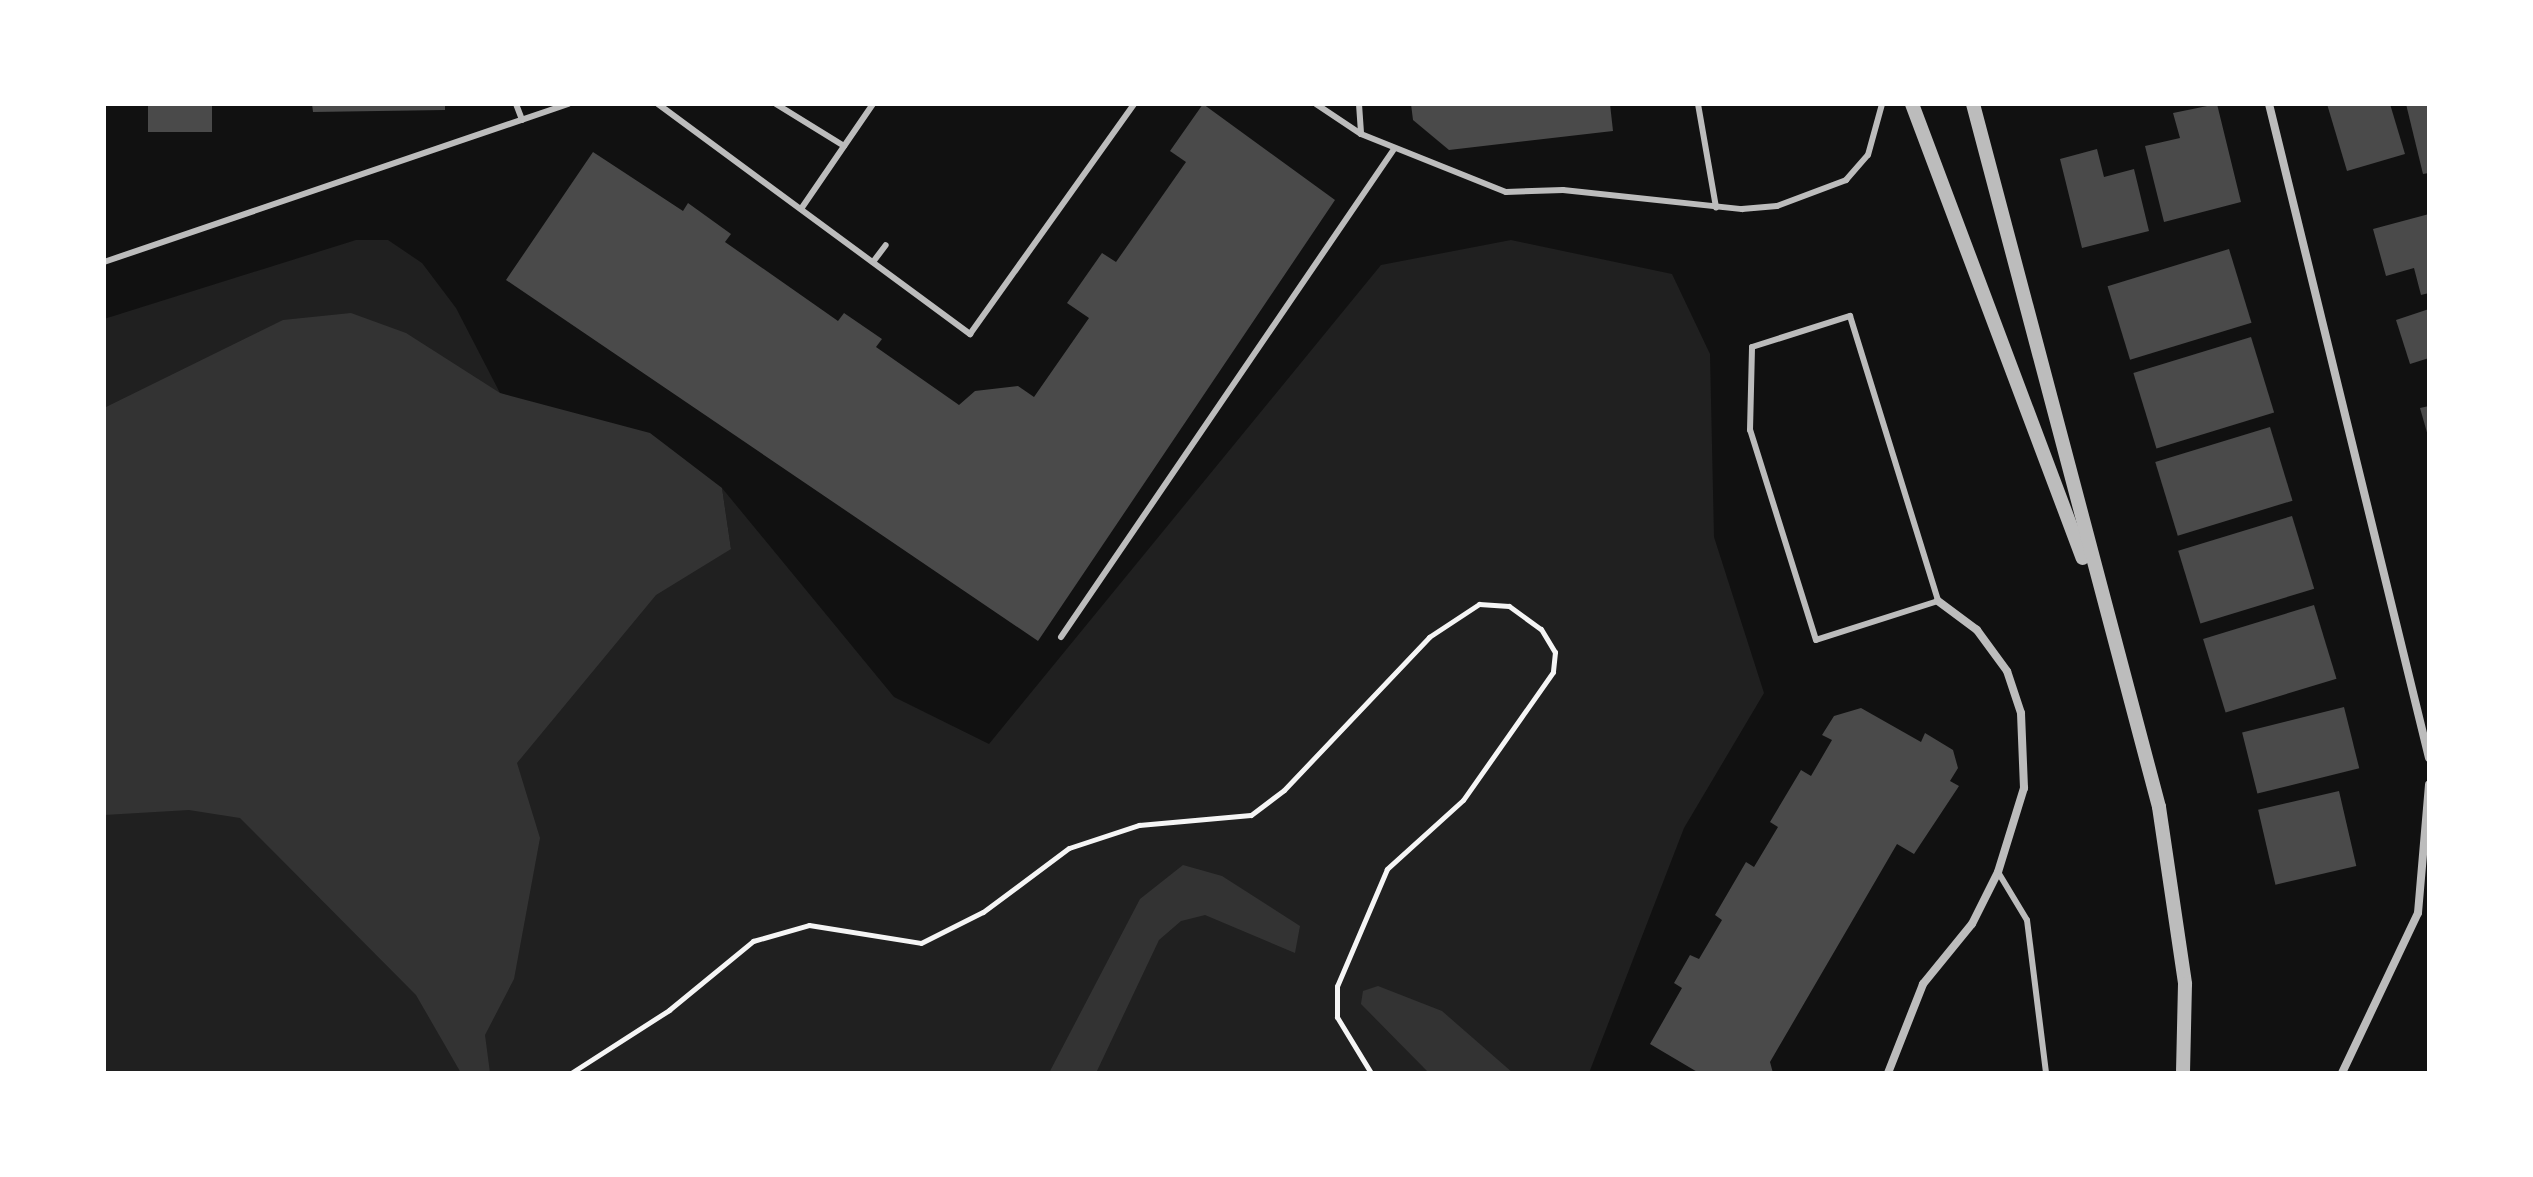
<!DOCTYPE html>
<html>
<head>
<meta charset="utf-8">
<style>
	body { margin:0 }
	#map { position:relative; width:2533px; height:1177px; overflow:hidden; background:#111; font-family:"IBM Plex Sans",sans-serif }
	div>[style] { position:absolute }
	.green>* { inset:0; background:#202020 }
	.water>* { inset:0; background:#333 }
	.building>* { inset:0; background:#4a4a4a; transform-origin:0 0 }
	.path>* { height:5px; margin:-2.5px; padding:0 2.5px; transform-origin:2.5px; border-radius:2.5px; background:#f5f5f5 }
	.service>* { height:6px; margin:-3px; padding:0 3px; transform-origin:3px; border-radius:3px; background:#bcbcbc }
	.minor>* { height:8px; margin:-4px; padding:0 4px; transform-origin:4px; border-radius:4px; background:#bcbcbc }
	.tertiary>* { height:14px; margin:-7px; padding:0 7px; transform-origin:7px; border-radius:7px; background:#bcbcbc }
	span { translate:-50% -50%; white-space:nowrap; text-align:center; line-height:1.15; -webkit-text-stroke:7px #fff; paint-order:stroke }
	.frame { position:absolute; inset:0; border:106px solid #fff; pointer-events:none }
</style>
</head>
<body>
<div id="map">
	<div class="green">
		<div style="clip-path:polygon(356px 240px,388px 240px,422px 263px,456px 308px,500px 393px,685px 479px,731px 549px,722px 488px,894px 697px,989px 744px,1381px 265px,1511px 240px,1672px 274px,1710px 354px,1714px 537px,1764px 693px,1684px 828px,1589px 1073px,104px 1073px,104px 319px)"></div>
	</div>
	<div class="water">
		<div style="clip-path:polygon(351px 313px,406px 333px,500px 393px,650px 433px,722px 488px,731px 549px,656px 595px,517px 763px,540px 838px,514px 979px,485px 1035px,490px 1073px,461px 1073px,416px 995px,240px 818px,189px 810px,104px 815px,104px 408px,283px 320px)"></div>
		<div style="clip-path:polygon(1183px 865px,1222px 876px,1300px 926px,1295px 953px,1205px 915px,1181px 921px,1159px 940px,1096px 1073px,1049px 1073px,1140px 899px)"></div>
		<div style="clip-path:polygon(1378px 986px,1442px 1011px,1513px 1073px,1429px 1073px,1361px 1004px,1363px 991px)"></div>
	</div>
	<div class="building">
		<div style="left:148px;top:104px;width:64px;height:28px"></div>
		<div style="clip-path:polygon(312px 104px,445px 104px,445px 110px,313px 112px)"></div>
		<div style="clip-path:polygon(1203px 104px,1335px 200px,1038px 641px,506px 280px,593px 152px,683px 211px,688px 203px,731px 234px,725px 242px,838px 321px,844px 313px,882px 339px,876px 347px,959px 405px,975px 391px,1018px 386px,1034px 397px,1089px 318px,1067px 303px,1102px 253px,1116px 262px,1186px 162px,1170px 151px)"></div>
		<div style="clip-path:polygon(1411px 104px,1610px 104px,1613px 131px,1449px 150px,1413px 120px)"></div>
		<div style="clip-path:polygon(2217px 104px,2241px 202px,2164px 222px,2145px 146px,2180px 138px,2173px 113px)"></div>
		<div style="clip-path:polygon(2327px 104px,2390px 104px,2405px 154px,2347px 171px)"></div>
		<div style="clip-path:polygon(2406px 104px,2429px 104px,2429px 173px,2423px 174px)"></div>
		<div style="clip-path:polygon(2097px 149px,2104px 177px,2134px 169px,2149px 231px,2082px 248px,2060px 159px)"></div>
		<div style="clip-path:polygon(2429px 214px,2429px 293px,2421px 295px,2414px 268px,2386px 276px,2373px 229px)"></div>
		<div style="left:2229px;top:249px;width:77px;height:127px;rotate:73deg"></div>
		<div style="clip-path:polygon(2429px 309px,2429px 358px,2410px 364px,2396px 320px)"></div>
		<div style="left:2251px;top:337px;width:79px;height:123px;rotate:73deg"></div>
		<div style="clip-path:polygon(2429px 406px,2429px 436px,2428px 436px,2420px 408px)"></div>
		<div style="left:2270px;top:427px;width:77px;height:120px;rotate:73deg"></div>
		<div style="left:2292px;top:516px;width:76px;height:119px;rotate:73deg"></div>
		<div style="left:2314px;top:605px;width:77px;height:116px;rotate:73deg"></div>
		<div style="left:2344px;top:707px;width:63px;height:105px;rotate:76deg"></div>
		<div style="clip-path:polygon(1861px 708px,1921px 742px,1925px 733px,1953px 750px,1958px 768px,1950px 781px,1959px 786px,1914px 854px,1897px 844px,1770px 1062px,1773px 1073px,1699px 1073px,1650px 1044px,1682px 988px,1674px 983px,1690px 955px,1699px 959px,1722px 920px,1715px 915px,1746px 862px,1754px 867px,1778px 827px,1770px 822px,1801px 770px,1811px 776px,1832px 740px,1822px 735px,1834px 716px)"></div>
		<div style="left:2339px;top:791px;width:77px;height:83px;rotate:77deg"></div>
	</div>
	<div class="path">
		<div style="left:571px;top:1073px;width:117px;rotate:-32.7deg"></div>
		<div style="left:669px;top:1010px;width:109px;rotate:-39.4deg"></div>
		<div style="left:753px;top:941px;width:58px;rotate:-15.9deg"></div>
		<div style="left:809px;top:925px;width:113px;rotate:9.1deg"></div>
		<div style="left:921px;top:943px;width:69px;rotate:-26.6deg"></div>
		<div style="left:983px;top:912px;width:107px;rotate:-36.7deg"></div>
		<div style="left:1069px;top:848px;width:74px;rotate:-18.2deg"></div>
		<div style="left:1139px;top:825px;width:112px;rotate:-5.1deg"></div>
		<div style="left:1251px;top:815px;width:41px;rotate:-37.1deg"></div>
		<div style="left:1284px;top:790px;width:211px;rotate:-46.5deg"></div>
		<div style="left:1429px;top:637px;width:60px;rotate:-33.4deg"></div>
		<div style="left:1479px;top:604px;width:30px;rotate:4deg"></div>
		<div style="left:1509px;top:606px;width:39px;rotate:36deg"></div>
		<div style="left:1541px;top:629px;width:27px;rotate:59deg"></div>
		<div style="left:1555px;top:652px;width:20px;rotate:96deg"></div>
		<div style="left:1553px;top:672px;width:156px;rotate:125.1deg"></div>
		<div style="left:1463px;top:800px;width:103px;rotate:137.8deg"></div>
		<div style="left:1387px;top:869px;width:127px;rotate:113.1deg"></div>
		<div style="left:1337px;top:986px;width:31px;rotate:90deg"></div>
		<div style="left:1337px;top:1017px;width:66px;rotate:58.7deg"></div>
	</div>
	<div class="service">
		<div style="left:516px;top:104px;width:17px;rotate:69deg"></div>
		<div style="left:658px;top:104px;width:388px;rotate:36.4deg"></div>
		<div style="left:970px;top:334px;width:282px;rotate:-54.5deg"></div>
		<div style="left:776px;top:104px;width:80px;rotate:31.7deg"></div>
		<div style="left:1316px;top:104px;width:54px;rotate:33.7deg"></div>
		<div style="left:1361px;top:134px;width:156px;rotate:21.8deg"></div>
		<div style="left:1506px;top:192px;width:57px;rotate:-2deg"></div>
		<div style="left:1563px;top:190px;width:180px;rotate:6.1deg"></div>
		<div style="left:1742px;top:209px;width:35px;rotate:-5deg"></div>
		<div style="left:1777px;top:206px;width:74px;rotate:-20.6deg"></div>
		<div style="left:1846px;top:180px;width:33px;rotate:-49deg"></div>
		<div style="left:1868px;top:155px;width:53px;rotate:-74.6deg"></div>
		<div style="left:1359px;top:104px;width:30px;rotate:86deg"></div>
		<div style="left:1698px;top:104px;width:105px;rotate:80.1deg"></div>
		<div style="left:801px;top:209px;width:127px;rotate:-55.6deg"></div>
		<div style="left:104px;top:262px;width:491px;rotate:-18.8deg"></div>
		<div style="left:873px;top:262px;width:21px;rotate:-53deg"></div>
		<div style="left:1850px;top:316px;width:298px;rotate:72.8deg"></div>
		<div style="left:1938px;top:601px;width:128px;rotate:162.3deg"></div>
		<div style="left:1816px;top:640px;width:220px;rotate:-107.4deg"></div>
		<div style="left:1750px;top:430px;width:83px;rotate:-88.6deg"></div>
		<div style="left:1752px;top:347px;width:103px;rotate:-17.6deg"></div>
		<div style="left:1061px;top:637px;width:591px;rotate:-55.69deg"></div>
		<div style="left:1998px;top:872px;width:56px;rotate:58.9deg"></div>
		<div style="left:2027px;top:920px;width:154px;rotate:82.9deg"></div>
	</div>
	<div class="minor">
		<div style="left:2269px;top:104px;width:673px;rotate:76.25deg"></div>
		<div style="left:1888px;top:1073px;width:96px;rotate:-68.5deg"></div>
		<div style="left:1923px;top:984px;width:77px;rotate:-50.8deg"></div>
		<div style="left:1972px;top:924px;width:58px;rotate:-63.4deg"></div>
		<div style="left:1998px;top:872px;width:88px;rotate:-72.8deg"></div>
		<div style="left:2024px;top:788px;width:75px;rotate:-92.3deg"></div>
		<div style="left:2021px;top:713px;width:44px;rotate:-108.4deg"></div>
		<div style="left:2007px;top:671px;width:51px;rotate:-126.2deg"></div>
		<div style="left:1977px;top:630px;width:49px;rotate:-143.4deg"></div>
		<div style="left:2342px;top:1073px;width:177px;rotate:-64.6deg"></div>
		<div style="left:2418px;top:913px;width:129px;rotate:-85.1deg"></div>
	</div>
	<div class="tertiary">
		<div style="left:1912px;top:104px;width:485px;rotate:69.4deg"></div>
		<div style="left:1973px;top:104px;width:727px;rotate:75.18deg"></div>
		<div style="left:2159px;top:807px;width:179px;rotate:81.6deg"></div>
		<div style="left:2185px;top:984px;width:89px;rotate:91.3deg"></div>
	</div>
	<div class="frame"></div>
</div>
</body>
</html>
